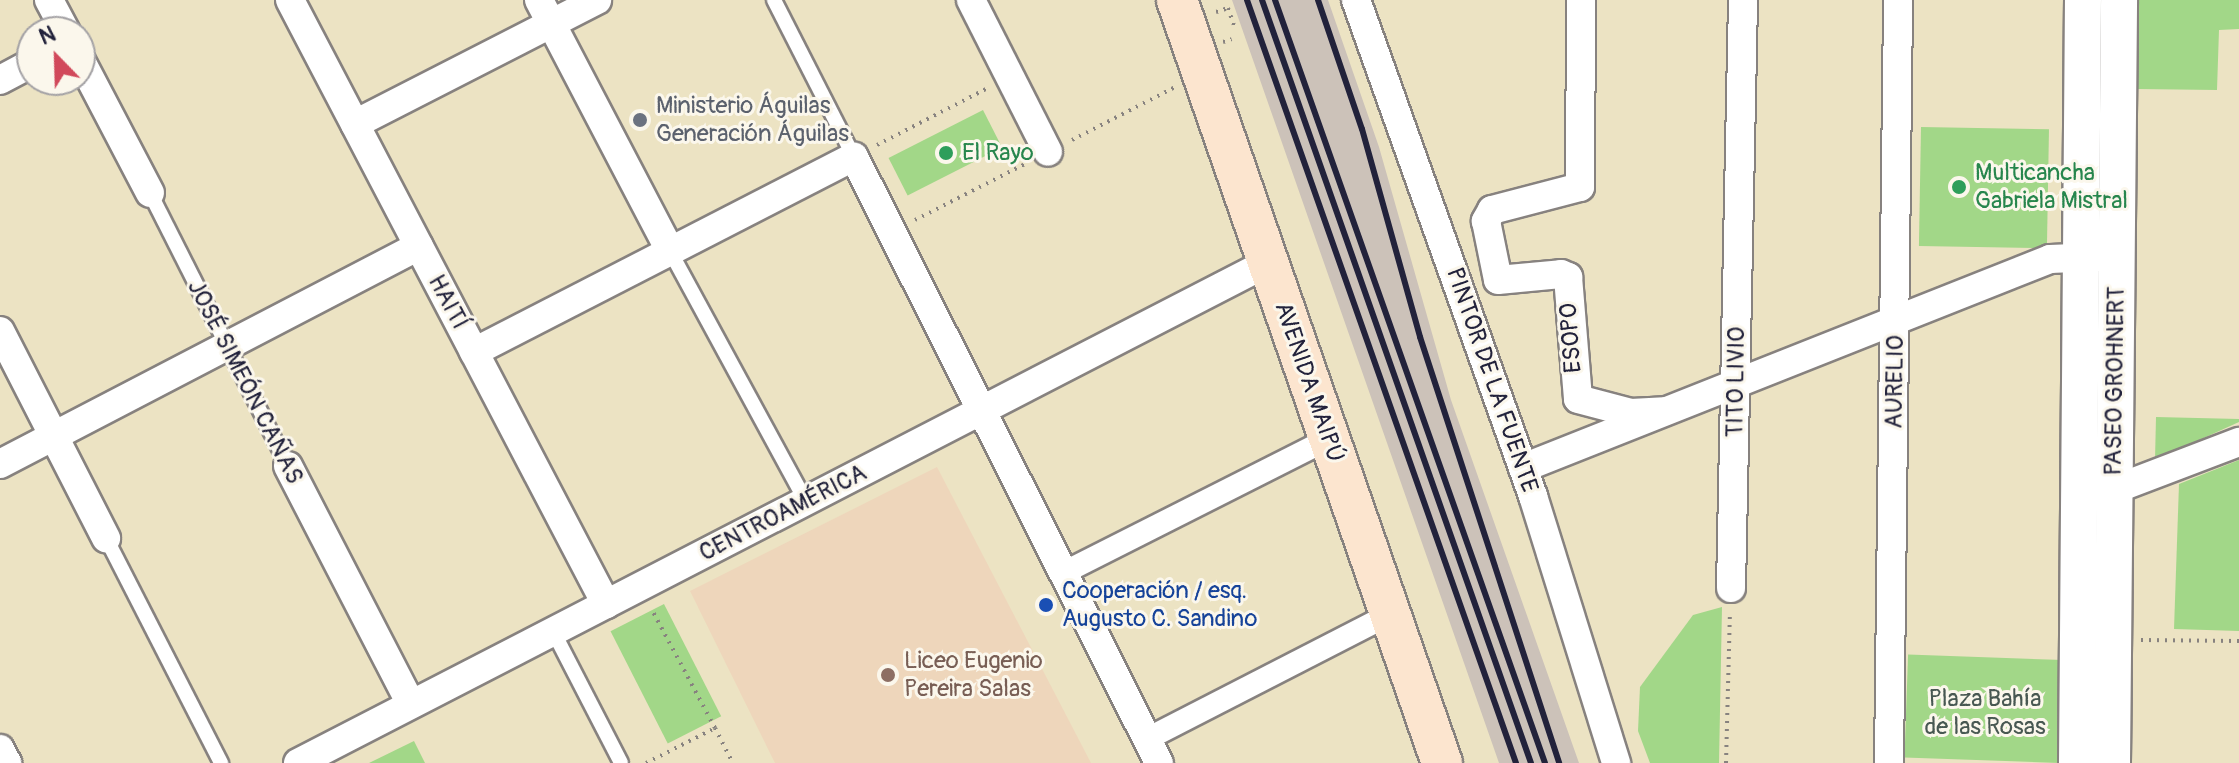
<!DOCTYPE html>
<html>
<head>
<meta charset="utf-8">
<style>
	body { margin:0 }
	#map { position:relative; width:2239px; height:763px; overflow:hidden; background:#ece3c3; font-family:Pangolin,sans-serif }
	div>[style] { position:absolute }
	.built>* { inset:0; background:#eed6bb }
	.industrial>* { inset:0; background:#ccc2b9 }
	.green>* { inset:0; background:#a2d788; transform-origin:0 0 }
	.path>* { height:4px; margin-top:-2px; transform-origin:0; background:repeating-linear-gradient(90deg,#87827f 0 2px,transparent 0 8px) }
	.roads { filter:drop-shadow(2px 0 #87827f) drop-shadow(-2px 0 #87827f) drop-shadow(0 2px #87827f) drop-shadow(0 -2px #87827f) }
	.service>* { height:14px; margin:-7px; padding:0 7px; transform-origin:7px; border-radius:7px; background:#fff }
	.pedestrian>* { height:22px; margin:-11px; padding:0 11px; transform-origin:11px; border-radius:11px; background:#fff }
	.minor>* { height:28px; margin:-14px; padding:0 14px; transform-origin:14px; border-radius:14px; background:#fff }
	.tertiary>* { height:36px; margin:-18px; padding:0 18px; transform-origin:18px; border-radius:18px; background:#fff }
	.secondary>* { height:40px; margin:-20px; padding:0 20px; transform-origin:20px; border-radius:20px; background:#fce5cf }
	.rail>* { height:6px; margin:-3px; padding:0 3px; transform-origin:3px; border-radius:3px; background:#22223b }
	.dots>* { width:22px; height:22px; translate:-50% -50%; box-sizing:border-box; border:4px solid #fbf7ec; border-radius:50% }
	span { translate:-50% -50%; white-space:nowrap; text-align:center; line-height:1.15; -webkit-text-stroke:6px #fbf7ec; paint-order:stroke }
	.worship-label { font-size:24px; color:#5b616d }
	.left { translate:0 -50%; text-align:left }
	.leisure-label { font-size:24px; color:#27864d }
	.street-label { font-size:24px; color:#22223b }
	.transit-label { font-size:24px; color:#164399 }
	.education-label { font-size:24px; color:#785e54 }
	.park-label { font-size:24px; color:#485852 }
	.north { position:absolute; left:16px; top:16px; width:80px; height:80px; box-sizing:border-box; background:#fbf7ec; border:2px solid #a4a2a5; border-radius:50%; rotate:337deg; font-size:22px; font-weight:700; line-height:32px; text-align:center; color:#22223b }
	.north::after { content:''; display:block; margin:auto; width:28px; height:36px; background:#d1495b; clip-path:polygon(50% 0,100% 100%,50% 72%,0 100%) }
</style>
</head>
<body>
<div id="map">
	<div class="built">
		<div style="clip-path:polygon(937px 467px,1091px 763px,775px 763px,690px 591px)"></div>
	</div>
	<div class="industrial">
		<div style="clip-path:polygon(1232px 0,1328px 0,1379px 147px,1451px 400px,1579px 763px,1499px 763px)"></div>
	</div>
	<div class="green">
		<div style="clip-path:polygon(2137px 0,2239px 0,2239px 29px,2219px 30px,2217px 90px,2137px 89px)"></div>
		<div style="left:983px;top:110px;width:42px;height:106px;rotate:63deg"></div>
		<div style="left:1921px;top:127px;width:128px;height:119px;rotate:1deg"></div>
		<div style="clip-path:polygon(2156px 417px,2239px 419px,2239px 422px,2155px 460px)"></div>
		<div style="clip-path:polygon(2239px 460px,2239px 631px,2174px 629px,2179px 484px)"></div>
		<div style="left:664px;top:604px;width:126px;height:60px;rotate:63deg"></div>
		<div style="clip-path:polygon(1722px 607px,1719px 763px,1650px 763px,1638px 731px,1640px 687px,1693px 615px)"></div>
		<div style="left:2063px;top:660px;width:103px;height:155px;rotate:92deg"></div>
		<div style="clip-path:polygon(414px 741px,425px 763px,369px 763px)"></div>
	</div>
	<div class="path">
		<div style="left:1216px;top:12px;width:13px;rotate:-18deg"></div>
		<div style="left:1228px;top:8px;width:21px;rotate:71deg"></div>
		<div style="left:1223px;top:42px;width:9px;rotate:-18deg"></div>
		<div style="left:1072px;top:140px;width:116px;rotate:-27.2deg"></div>
		<div style="left:877px;top:145px;width:123px;rotate:-27.2deg"></div>
		<div style="left:915px;top:220px;width:123px;rotate:-27deg"></div>
		<div style="left:2141px;top:640px;width:98px;rotate:0.6deg"></div>
		<div style="left:715px;top:728px;width:39px;rotate:63deg"></div>
		<div style="left:646px;top:763px;width:77px;rotate:-26.9deg"></div>
		<div style="left:715px;top:728px;width:134px;rotate:-118.1deg"></div>
		<div style="left:1726px;top:763px;width:150px;rotate:-88.5deg"></div>
	</div>
	<div class="roads">
		<div class="service">
			<div style="left:774px;top:0;width:176px;rotate:63deg"></div>
			<div style="left:150px;top:193px;width:306px;rotate:63.2deg"></div>
			<div style="left:670px;top:251px;width:285px;rotate:61.5deg"></div>
			<div style="left:106px;top:538px;width:253px;rotate:62.9deg"></div>
			<div style="left:553px;top:631px;width:148px;rotate:62.7deg"></div>
		</div>
		<div class="pedestrian">
			<div style="left:1061px;top:574px;width:299px;rotate:-26.8deg"></div>
			<div style="left:1147px;top:739px;width:273px;rotate:-27.2deg"></div>
		</div>
		<div class="minor">
			<div style="left:49px;top:0;width:36px;rotate:62deg"></div>
			<div style="left:290px;top:0;width:682px;rotate:62.38deg"></div>
			<div style="left:539px;top:0;width:283px;rotate:62.4deg"></div>
			<div style="left:971px;top:0;width:170px;rotate:63.1deg"></div>
			<div style="left:1356px;top:0;width:527px;rotate:70.36deg"></div>
			<div style="left:1533px;top:496px;width:280px;rotate:72.7deg"></div>
			<div style="left:1581px;top:0;width:187px;rotate:90.3deg"></div>
			<div style="left:1580px;top:187px;width:91px;rotate:165.4deg"></div>
			<div style="left:1492px;top:210px;width:13px;rotate:119deg"></div>
			<div style="left:1486px;top:221px;width:60px;rotate:78.5deg"></div>
			<div style="left:1498px;top:280px;width:63px;rotate:-5.4deg"></div>
			<div style="left:1561px;top:274px;width:8px;rotate:23deg"></div>
			<div style="left:1568px;top:277px;width:122px;rotate:85.3deg"></div>
			<div style="left:1578px;top:399px;width:55px;rotate:14.8deg"></div>
			<div style="left:1631px;top:413px;width:33px;rotate:-3deg"></div>
			<div style="left:80px;top:59px;width:151px;rotate:62.4deg"></div>
			<div style="left:0;top:80px;width:36px;rotate:-28deg"></div>
			<div style="left:355px;top:124px;width:272px;rotate:-27.1deg"></div>
			<div style="left:0;top:331px;width:233px;rotate:62.9deg"></div>
			<div style="left:474px;top:352px;width:427px;rotate:-27.2deg"></div>
			<div style="left:854px;top:157px;width:678px;rotate:63.28deg"></div>
			<div style="left:0;top:464px;width:472px;rotate:-27.5deg"></div>
			<div style="left:288px;top:466px;width:268px;rotate:62.7deg"></div>
			<div style="left:1523px;top:468px;width:567px;rotate:-21.63deg"></div>
			<div style="left:2050px;top:259px;width:48px;rotate:-2.4deg"></div>
			<div style="left:2096px;top:490px;width:17px"></div>
			<div style="left:2113px;top:490px;width:135px;rotate:-20.9deg"></div>
			<div style="left:1731px;top:588px;width:588px;rotate:-88.83deg"></div>
			<div style="left:0;top:749px;width:16px;rotate:63deg"></div>
			<div style="left:298px;top:763px;width:1093px;rotate:-27.29deg"></div>
			<div style="left:1889px;top:763px;width:763px;rotate:-89.32deg"></div>
		</div>
		<div class="tertiary">
			<div style="left:2077px;top:763px;width:763px;rotate:-89.55deg"></div>
			<div style="left:2112px;top:763px;width:763px;rotate:-89.47deg"></div>
		</div>
		<div class="secondary">
			<div style="left:1177px;top:0;width:808px;rotate:70.85deg"></div>
		</div>
	</div>
	<div class="rail">
		<div style="left:1247px;top:0;width:809px;rotate:70.58deg"></div>
		<div style="left:1262px;top:0;width:809px;rotate:70.58deg"></div>
		<div style="left:1275px;top:0;width:809px;rotate:70.51deg"></div>
		<div style="left:1318px;top:0;width:136px;rotate:71.2deg"></div>
		<div style="left:1362px;top:129px;width:216px;rotate:74.4deg"></div>
		<div style="left:1420px;top:337px;width:448px;rotate:71.9deg"></div>
	</div>
	<div class="dots">
		<div style="left:640px;top:120px;background:#6b7280"></div>
		<div style="left:946px;top:153px;background:#2e9e5b"></div>
		<div style="left:1959px;top:187px;background:#2e9e5b"></div>
		<div style="left:1046px;top:605px;background:#1a4fb4"></div>
		<div style="left:888px;top:675px;background:#8d6e63"></div>
	</div>
	<div class="worship-label">
		<span class="left" style="left:656px;top:120px">Ministerio Águilas<br>Generación Águilas</span>
	</div>
	<div class="leisure-label">
		<span class="left" style="left:962px;top:153px">El Rayo</span>
		<span class="left" style="left:1975px;top:187px">Multicancha<br>Gabriela Mistral</span>
	</div>
	<div class="street-label">
		<span style="left:448px;top:302px;rotate:62deg">HAITÍ</span>
		<span style="left:1571px;top:338px;rotate:-94deg">ESOPO</span>
		<span style="left:1492px;top:380px;rotate:71deg">PINTOR DE LA FUENTE</span>
		<span style="left:2115px;top:381px;rotate:-89deg">PASEO GROHNERT</span>
		<span style="left:245px;top:382px;rotate:63deg">JOSÉ SIMEÓN CAÑAS</span>
		<span style="left:1309px;top:382px;rotate:71deg">AVENIDA MAIPÚ</span>
		<span style="left:1736px;top:382px;rotate:-89deg">TITO LIVIO</span>
		<span style="left:1895px;top:382px;rotate:-89deg">AURELIO</span>
		<span style="left:783px;top:513px;rotate:-27deg">CENTROAMÉRICA</span>
	</div>
	<div class="transit-label">
		<span class="left" style="left:1062px;top:605px">Cooperación / esq.<br>Augusto C. Sandino</span>
	</div>
	<div class="education-label">
		<span class="left" style="left:904px;top:675px">Liceo Eugenio<br>Pereira Salas</span>
	</div>
	<div class="park-label">
		<span style="left:1985px;top:713px">Plaza Bahía<br>de las Rosas</span>
	</div>
	<div class="north">N</div>
</div>
</body>
</html>
